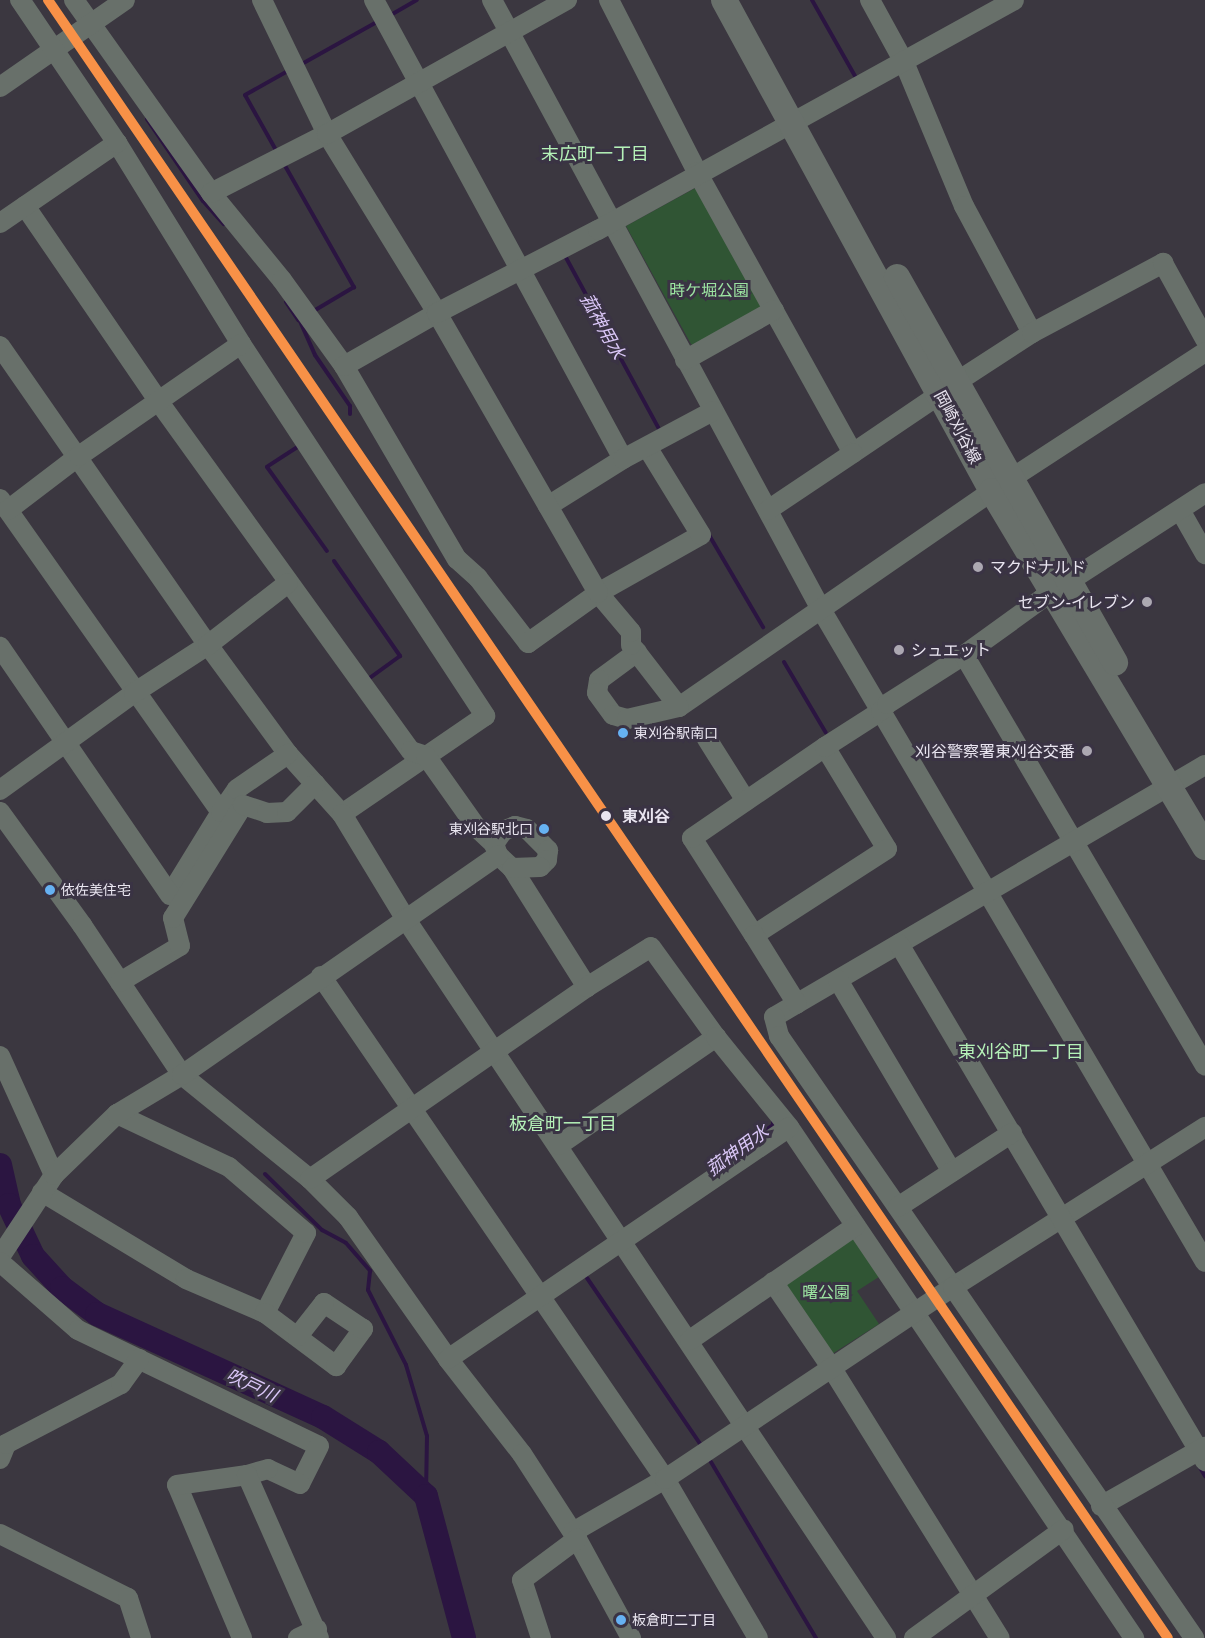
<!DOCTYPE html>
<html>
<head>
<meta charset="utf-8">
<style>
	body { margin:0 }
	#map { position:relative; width:1205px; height:1638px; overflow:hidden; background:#3b3740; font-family:"Noto Sans","Noto Sans JP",sans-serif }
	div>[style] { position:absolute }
	.green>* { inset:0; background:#305534 }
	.stream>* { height:4px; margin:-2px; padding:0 2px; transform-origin:2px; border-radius:2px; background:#2b1541 }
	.river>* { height:24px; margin:-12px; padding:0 12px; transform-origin:12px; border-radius:12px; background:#2b1541 }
	.minor>* { height:20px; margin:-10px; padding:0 10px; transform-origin:10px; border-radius:10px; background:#68706a }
	.major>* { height:26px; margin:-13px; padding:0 13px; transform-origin:13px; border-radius:13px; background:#69706b }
	.rail-1>* { height:10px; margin:-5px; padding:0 5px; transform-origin:5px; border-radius:5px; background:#f89147 }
	.dots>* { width:16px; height:16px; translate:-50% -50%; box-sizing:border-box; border:3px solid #3a3344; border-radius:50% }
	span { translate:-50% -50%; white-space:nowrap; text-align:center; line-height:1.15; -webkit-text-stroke:6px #3a3344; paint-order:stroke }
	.bus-label { font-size:14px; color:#e9e5f0 }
	.left { translate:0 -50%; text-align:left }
	.right { translate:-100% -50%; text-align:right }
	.park-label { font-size:16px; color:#9ce4a1 }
	.street-label { font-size:16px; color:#e9e5f0 }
	.poi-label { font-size:16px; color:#e9e5f0 }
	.stop-label { font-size:16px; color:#e9e5f0; font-weight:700 }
	.neighbourhood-label { font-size:18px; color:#b5f2b8 }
	.water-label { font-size:18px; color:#dac7f7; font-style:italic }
</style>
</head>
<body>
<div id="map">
	<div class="green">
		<div style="clip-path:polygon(699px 186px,766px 305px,697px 348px,691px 344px,626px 226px)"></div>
		<div style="clip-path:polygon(854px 1235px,882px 1275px,857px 1291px,879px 1324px,832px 1354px,783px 1284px)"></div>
	</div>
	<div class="stream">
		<div style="left:812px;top:0;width:87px;rotate:60.5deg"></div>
		<div style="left:389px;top:16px;width:32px;rotate:-30deg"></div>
		<div style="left:300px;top:65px;width:88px;rotate:-29.2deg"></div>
		<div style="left:147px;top:119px;width:99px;rotate:55.7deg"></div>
		<div style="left:203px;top:201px;width:31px;rotate:48deg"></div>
		<div style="left:277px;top:152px;width:65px;rotate:-119.3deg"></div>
		<div style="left:245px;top:95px;width:49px;rotate:-29.2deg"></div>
		<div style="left:284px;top:164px;width:142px;rotate:60.4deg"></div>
		<div style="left:354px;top:287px;width:49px;rotate:149.2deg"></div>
		<div style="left:564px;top:254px;width:201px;rotate:61.5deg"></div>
		<div style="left:286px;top:302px;width:22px;rotate:56deg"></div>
		<div style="left:299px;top:319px;width:39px;rotate:66deg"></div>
		<div style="left:315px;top:355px;width:62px;rotate:55.5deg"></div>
		<div style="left:350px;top:406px;width:8px;rotate:90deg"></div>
		<div style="left:299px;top:446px;width:38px;rotate:147deg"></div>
		<div style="left:267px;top:467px;width:103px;rotate:54.5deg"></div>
		<div style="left:709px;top:535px;width:107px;rotate:59.6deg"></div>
		<div style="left:334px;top:561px;width:116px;rotate:55.2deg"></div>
		<div style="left:400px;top:656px;width:39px;rotate:144deg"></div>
		<div style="left:784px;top:662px;width:82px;rotate:59.4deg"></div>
		<div style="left:713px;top:1167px;width:73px;rotate:-35deg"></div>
		<div style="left:773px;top:1125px;width:7px;rotate:-90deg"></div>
		<div style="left:265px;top:1174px;width:80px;rotate:44.5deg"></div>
		<div style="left:322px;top:1230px;width:27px;rotate:28deg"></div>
		<div style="left:346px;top:1243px;width:37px;rotate:49deg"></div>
		<div style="left:370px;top:1271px;width:19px;rotate:96deg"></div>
		<div style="left:368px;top:1290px;width:84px;rotate:63.1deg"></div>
		<div style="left:406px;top:1365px;width:74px;rotate:73.5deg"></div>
		<div style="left:427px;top:1436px;width:60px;rotate:91deg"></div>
		<div style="left:587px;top:1278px;width:202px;rotate:55.7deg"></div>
		<div style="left:711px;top:1462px;width:205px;rotate:59.2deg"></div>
		<div style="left:1199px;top:1466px;width:12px;rotate:59deg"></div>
	</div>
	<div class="river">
		<div style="left:0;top:1165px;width:41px;rotate:77.3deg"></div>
		<div style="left:9px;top:1205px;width:56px;rotate:64.8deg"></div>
		<div style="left:33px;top:1256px;width:43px;rotate:47.8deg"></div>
		<div style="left:62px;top:1288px;width:44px;rotate:36.6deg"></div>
		<div style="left:97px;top:1314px;width:248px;rotate:24.5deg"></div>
		<div style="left:323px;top:1417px;width:66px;rotate:32deg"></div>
		<div style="left:379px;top:1452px;width:64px;rotate:43.1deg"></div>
		<div style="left:426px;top:1496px;width:147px;rotate:75deg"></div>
	</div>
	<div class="minor">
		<div style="left:74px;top:0;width:237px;rotate:54.6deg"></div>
		<div style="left:211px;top:193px;width:112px;rotate:50.8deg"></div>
		<div style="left:282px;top:280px;width:106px;rotate:54.2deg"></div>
		<div style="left:344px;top:366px;width:224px;rotate:59.7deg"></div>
		<div style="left:457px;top:559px;width:28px;rotate:42deg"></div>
		<div style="left:478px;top:578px;width:82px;rotate:52.4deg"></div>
		<div style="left:528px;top:643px;width:86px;rotate:-35.5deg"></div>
		<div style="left:598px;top:593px;width:118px;rotate:-29.4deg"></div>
		<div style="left:701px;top:535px;width:103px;rotate:-121.5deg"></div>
		<div style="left:262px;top:0;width:149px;rotate:64.1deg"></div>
		<div style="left:327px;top:134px;width:210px;rotate:58.4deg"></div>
		<div style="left:437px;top:313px;width:107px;rotate:150.3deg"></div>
		<div style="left:374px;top:0;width:522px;rotate:61.52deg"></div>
		<div style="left:492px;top:0;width:694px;rotate:61.63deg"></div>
		<div style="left:822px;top:611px;width:755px;rotate:59.53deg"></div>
		<div style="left:609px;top:0;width:193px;rotate:62.9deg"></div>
		<div style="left:697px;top:172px;width:321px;rotate:61deg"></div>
		<div style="left:853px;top:453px;width:105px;rotate:-34.1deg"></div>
		<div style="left:870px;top:0;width:71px;rotate:61.3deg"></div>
		<div style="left:904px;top:62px;width:156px;rotate:67.4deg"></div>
		<div style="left:964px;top:206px;width:144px;rotate:61.8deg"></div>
		<div style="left:0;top:87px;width:152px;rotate:-34.8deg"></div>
		<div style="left:117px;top:143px;width:236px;rotate:58.3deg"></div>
		<div style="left:241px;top:344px;width:445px;rotate:56.7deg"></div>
		<div style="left:485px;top:716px;width:173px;rotate:145.6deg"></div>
		<div style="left:211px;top:193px;width:130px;rotate:-27deg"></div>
		<div style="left:327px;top:134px;width:275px;rotate:-29.2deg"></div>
		<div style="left:25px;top:206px;width:237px;rotate:55.6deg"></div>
		<div style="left:159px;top:402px;width:430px;rotate:54.2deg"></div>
		<div style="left:411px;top:751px;width:16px;rotate:18deg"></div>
		<div style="left:426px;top:756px;width:88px;rotate:54.7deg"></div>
		<div style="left:477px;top:828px;width:23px;rotate:43deg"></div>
		<div style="left:494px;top:844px;width:12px;rotate:70deg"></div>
		<div style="left:498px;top:855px;width:19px;rotate:43deg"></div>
		<div style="left:512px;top:868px;width:141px;rotate:57.8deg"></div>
		<div style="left:0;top:223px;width:142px;rotate:-34.4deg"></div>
		<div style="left:117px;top:143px;width:173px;rotate:-124.1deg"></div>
		<div style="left:0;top:346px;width:364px;rotate:55.2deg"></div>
		<div style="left:208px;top:645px;width:135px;rotate:53.7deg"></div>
		<div style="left:288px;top:754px;width:81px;rotate:48deg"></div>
		<div style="left:342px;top:814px;width:122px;rotate:58.8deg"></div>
		<div style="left:405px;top:918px;width:866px;rotate:56.25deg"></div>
		<div style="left:685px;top:360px;width:102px;rotate:-29.3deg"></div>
		<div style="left:955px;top:383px;width:92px;rotate:-33deg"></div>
		<div style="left:1032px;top:333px;width:149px;rotate:-28.1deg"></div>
		<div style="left:1163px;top:263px;width:87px;rotate:61.1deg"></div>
		<div style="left:0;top:499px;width:383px;rotate:54.8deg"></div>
		<div style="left:221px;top:812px;width:97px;rotate:121.6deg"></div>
		<div style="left:170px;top:895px;width:301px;rotate:-124.4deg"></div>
		<div style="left:548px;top:506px;width:89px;rotate:-32.1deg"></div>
		<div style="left:623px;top:459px;width:102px;rotate:-28.1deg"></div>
		<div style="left:8px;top:510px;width:89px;rotate:-37.3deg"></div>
		<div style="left:79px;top:456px;width:197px;rotate:-34.7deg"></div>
		<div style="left:768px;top:510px;width:102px;rotate:-33.8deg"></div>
		<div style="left:1180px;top:510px;width:51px;rotate:60.4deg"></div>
		<div style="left:637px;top:652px;width:47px;rotate:143.6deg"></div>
		<div style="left:599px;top:680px;width:13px;rotate:99deg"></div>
		<div style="left:597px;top:693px;width:27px;rotate:54deg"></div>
		<div style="left:613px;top:715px;width:15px;rotate:16deg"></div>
		<div style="left:627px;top:719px;width:53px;rotate:-13deg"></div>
		<div style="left:679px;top:707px;width:380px;rotate:-34.6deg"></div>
		<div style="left:992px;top:491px;width:254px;rotate:-33.1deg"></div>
		<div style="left:964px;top:655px;width:97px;rotate:-35.8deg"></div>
		<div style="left:1043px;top:598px;width:193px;rotate:-32.9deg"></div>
		<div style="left:679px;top:707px;width:78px;rotate:-127.7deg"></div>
		<div style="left:631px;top:645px;width:13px;rotate:-90deg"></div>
		<div style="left:631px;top:632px;width:51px;rotate:-130.2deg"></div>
		<div style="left:598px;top:593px;width:323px;rotate:-119.9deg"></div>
		<div style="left:437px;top:313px;width:181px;rotate:-27.3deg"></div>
		<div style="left:598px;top:230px;width:475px;rotate:-28.9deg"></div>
		<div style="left:707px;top:739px;width:73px;rotate:57.8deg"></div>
		<div style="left:825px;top:747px;width:119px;rotate:58.7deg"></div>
		<div style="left:887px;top:849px;width:158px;rotate:147.1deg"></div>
		<div style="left:754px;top:935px;width:115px;rotate:-122.6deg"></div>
		<div style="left:692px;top:838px;width:161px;rotate:-34.4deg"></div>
		<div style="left:825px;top:747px;width:67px;rotate:-32.7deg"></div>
		<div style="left:881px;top:711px;width:9px;rotate:-49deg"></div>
		<div style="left:887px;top:704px;width:91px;rotate:-32.5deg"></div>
		<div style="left:964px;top:655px;width:476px;rotate:59.6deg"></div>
		<div style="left:1205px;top:765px;width:499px;rotate:149.7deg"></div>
		<div style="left:774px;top:1017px;width:20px;rotate:75deg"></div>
		<div style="left:779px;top:1036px;width:305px;rotate:55.3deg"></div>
		<div style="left:953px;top:1287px;width:299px;rotate:-32.4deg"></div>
		<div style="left:0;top:790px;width:165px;rotate:-35.9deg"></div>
		<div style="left:134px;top:693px;width:88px;rotate:-33deg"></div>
		<div style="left:208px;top:645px;width:101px;rotate:-37.8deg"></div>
		<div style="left:0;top:812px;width:140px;rotate:54deg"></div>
		<div style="left:82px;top:925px;width:180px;rotate:56.3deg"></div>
		<div style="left:182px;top:1075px;width:165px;rotate:39.1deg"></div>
		<div style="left:310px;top:1179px;width:54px;rotate:45deg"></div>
		<div style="left:348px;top:1217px;width:174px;rotate:54.8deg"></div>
		<div style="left:448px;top:1359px;width:120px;rotate:52.1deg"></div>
		<div style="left:522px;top:1454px;width:101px;rotate:57.1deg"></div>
		<div style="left:577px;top:1539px;width:113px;rotate:61.4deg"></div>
		<div style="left:221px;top:812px;width:28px;rotate:-55deg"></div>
		<div style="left:237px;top:789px;width:62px;rotate:-34.5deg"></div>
		<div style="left:494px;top:844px;width:16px;rotate:-55deg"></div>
		<div style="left:503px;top:831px;width:13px;rotate:-23deg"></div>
		<div style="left:515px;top:826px;width:12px;rotate:14deg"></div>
		<div style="left:527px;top:829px;width:30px;rotate:45deg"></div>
		<div style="left:548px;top:850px;width:10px;rotate:96deg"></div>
		<div style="left:547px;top:860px;width:10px;rotate:135deg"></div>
		<div style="left:540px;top:867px;width:28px;rotate:178deg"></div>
		<div style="left:754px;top:935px;width:81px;rotate:58.1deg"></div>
		<div style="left:899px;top:944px;width:601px;rotate:59.38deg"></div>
		<div style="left:321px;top:976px;width:609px;rotate:55.63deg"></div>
		<div style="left:665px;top:1479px;width:184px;rotate:59.7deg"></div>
		<div style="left:838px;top:980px;width:223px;rotate:59.3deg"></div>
		<div style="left:120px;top:982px;width:70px;rotate:-31deg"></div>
		<div style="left:180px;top:946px;width:29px;rotate:-104deg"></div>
		<div style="left:173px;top:918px;width:133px;rotate:-58.2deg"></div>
		<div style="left:243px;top:805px;width:25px;rotate:18deg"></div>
		<div style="left:267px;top:813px;width:20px;rotate:-3deg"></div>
		<div style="left:287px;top:812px;width:40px;rotate:-45deg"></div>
		<div style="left:0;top:1056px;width:131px;rotate:65.6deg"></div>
		<div style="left:559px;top:1145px;width:191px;rotate:-34.5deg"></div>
		<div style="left:310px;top:1179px;width:337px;rotate:-34.7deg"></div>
		<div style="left:587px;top:987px;width:75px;rotate:-32deg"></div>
		<div style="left:651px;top:947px;width:111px;rotate:54.2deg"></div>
		<div style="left:716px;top:1037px;width:116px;rotate:51deg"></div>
		<div style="left:789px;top:1127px;width:617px;rotate:55.97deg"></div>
		<div style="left:42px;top:1192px;width:168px;rotate:31.1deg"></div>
		<div style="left:186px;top:1279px;width:86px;rotate:23.3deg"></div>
		<div style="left:265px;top:1313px;width:90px;rotate:-62.9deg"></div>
		<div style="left:306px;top:1233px;width:101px;rotate:-139.4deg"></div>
		<div style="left:229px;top:1167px;width:124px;rotate:-154.7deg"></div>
		<div style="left:898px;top:1207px;width:136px;rotate:-33deg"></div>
		<div style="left:0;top:1257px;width:98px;rotate:-56.6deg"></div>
		<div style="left:54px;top:1175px;width:88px;rotate:-44.1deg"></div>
		<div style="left:117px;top:1114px;width:76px;rotate:-31deg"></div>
		<div style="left:182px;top:1075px;width:385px;rotate:-34.8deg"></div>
		<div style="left:0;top:1262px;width:103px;rotate:41.1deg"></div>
		<div style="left:78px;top:1330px;width:267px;rotate:25.7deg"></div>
		<div style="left:319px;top:1446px;width:42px;rotate:116.6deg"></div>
		<div style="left:300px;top:1484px;width:35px;rotate:-155deg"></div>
		<div style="left:268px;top:1469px;width:22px;rotate:164deg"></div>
		<div style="left:773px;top:1282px;width:103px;rotate:55.7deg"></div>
		<div style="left:831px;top:1367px;width:319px;rotate:58.1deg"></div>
		<div style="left:265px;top:1313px;width:89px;rotate:36.7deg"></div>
		<div style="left:336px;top:1366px;width:46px;rotate:-53.9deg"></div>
		<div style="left:363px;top:1329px;width:47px;rotate:-146.3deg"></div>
		<div style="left:324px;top:1303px;width:42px;rotate:128.2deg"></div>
		<div style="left:690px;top:1340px;width:201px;rotate:-34.6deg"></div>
		<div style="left:448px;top:1359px;width:412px;rotate:-34.2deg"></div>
		<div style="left:0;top:1459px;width:16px;rotate:-68deg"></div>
		<div style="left:6px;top:1444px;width:130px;rotate:-27.6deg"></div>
		<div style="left:121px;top:1384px;width:31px;rotate:-54deg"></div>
		<div style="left:1101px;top:1506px;width:120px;rotate:-29.6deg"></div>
		<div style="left:573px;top:1532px;width:106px;rotate:-29.9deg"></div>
		<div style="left:665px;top:1479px;width:346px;rotate:-33.7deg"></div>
		<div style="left:953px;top:1287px;width:426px;rotate:55.5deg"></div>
		<div style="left:0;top:1534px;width:143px;rotate:26.6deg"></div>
		<div style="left:128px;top:1598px;width:42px;rotate:72deg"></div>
		<div style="left:242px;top:1638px;width:166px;rotate:-113deg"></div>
		<div style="left:177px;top:1485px;width:71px;rotate:-8.1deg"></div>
		<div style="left:247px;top:1475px;width:178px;rotate:66.2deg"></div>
		<div style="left:298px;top:1638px;width:21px;rotate:-25deg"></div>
		<div style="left:541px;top:1638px;width:61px;rotate:-108.1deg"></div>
		<div style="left:522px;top:1580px;width:69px;rotate:-36.7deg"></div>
		<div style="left:914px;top:1638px;width:185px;rotate:-36deg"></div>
	</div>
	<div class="major">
		<div style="left:724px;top:0;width:559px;rotate:61.37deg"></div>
		<div style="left:992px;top:491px;width:415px;rotate:59.1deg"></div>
		<div style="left:897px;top:277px;width:443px;rotate:60.5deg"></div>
	</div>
	<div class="rail-1">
		<div style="left:48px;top:0;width:1984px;rotate:55.64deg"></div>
	</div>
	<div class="dots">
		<div style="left:978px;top:567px;background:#aca8b2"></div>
		<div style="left:1147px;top:602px;background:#aca8b2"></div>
		<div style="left:899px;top:650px;background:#aca8b2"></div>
		<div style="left:623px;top:733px;background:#66b1f2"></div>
		<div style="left:1087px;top:751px;background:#aca8b2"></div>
		<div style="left:606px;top:816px;background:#e9e5f0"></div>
		<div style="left:544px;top:829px;background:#66b1f2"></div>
		<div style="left:50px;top:890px;background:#66b1f2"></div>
		<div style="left:621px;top:1620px;background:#66b1f2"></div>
	</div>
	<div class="bus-label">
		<span class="left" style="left:634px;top:733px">東刈谷駅南口</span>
		<span class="right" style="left:533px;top:829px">東刈谷駅北口</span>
		<span class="left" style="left:61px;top:890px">依佐美住宅</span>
		<span class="left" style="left:632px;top:1620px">板倉町二丁目</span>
	</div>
	<div class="park-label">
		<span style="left:709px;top:290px">時ケ堀公園</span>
		<span style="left:826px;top:1292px">曙公園</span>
	</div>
	<div class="street-label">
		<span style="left:958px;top:427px;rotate:62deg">岡崎刈谷線</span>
	</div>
	<div class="poi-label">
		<span class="left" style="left:990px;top:567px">マクドナルド</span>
		<span class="right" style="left:1135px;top:602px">セブン-イレブン</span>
		<span class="left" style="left:911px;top:650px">シュエット</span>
		<span class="right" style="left:1075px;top:751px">刈谷警察署東刈谷交番</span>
	</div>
	<div class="stop-label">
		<span class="left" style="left:622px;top:816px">東刈谷</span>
	</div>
	<div class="neighbourhood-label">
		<span style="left:595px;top:153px">末広町一丁目</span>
		<span style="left:1021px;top:1051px">東刈谷町一丁目</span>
		<span style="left:563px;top:1123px">板倉町一丁目</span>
	</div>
	<div class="water-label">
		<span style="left:603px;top:326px;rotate:61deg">菰神用水</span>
		<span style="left:737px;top:1150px;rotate:-36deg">菰神用水</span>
		<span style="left:252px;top:1385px;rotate:25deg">吹戸川</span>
	</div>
</div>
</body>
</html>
